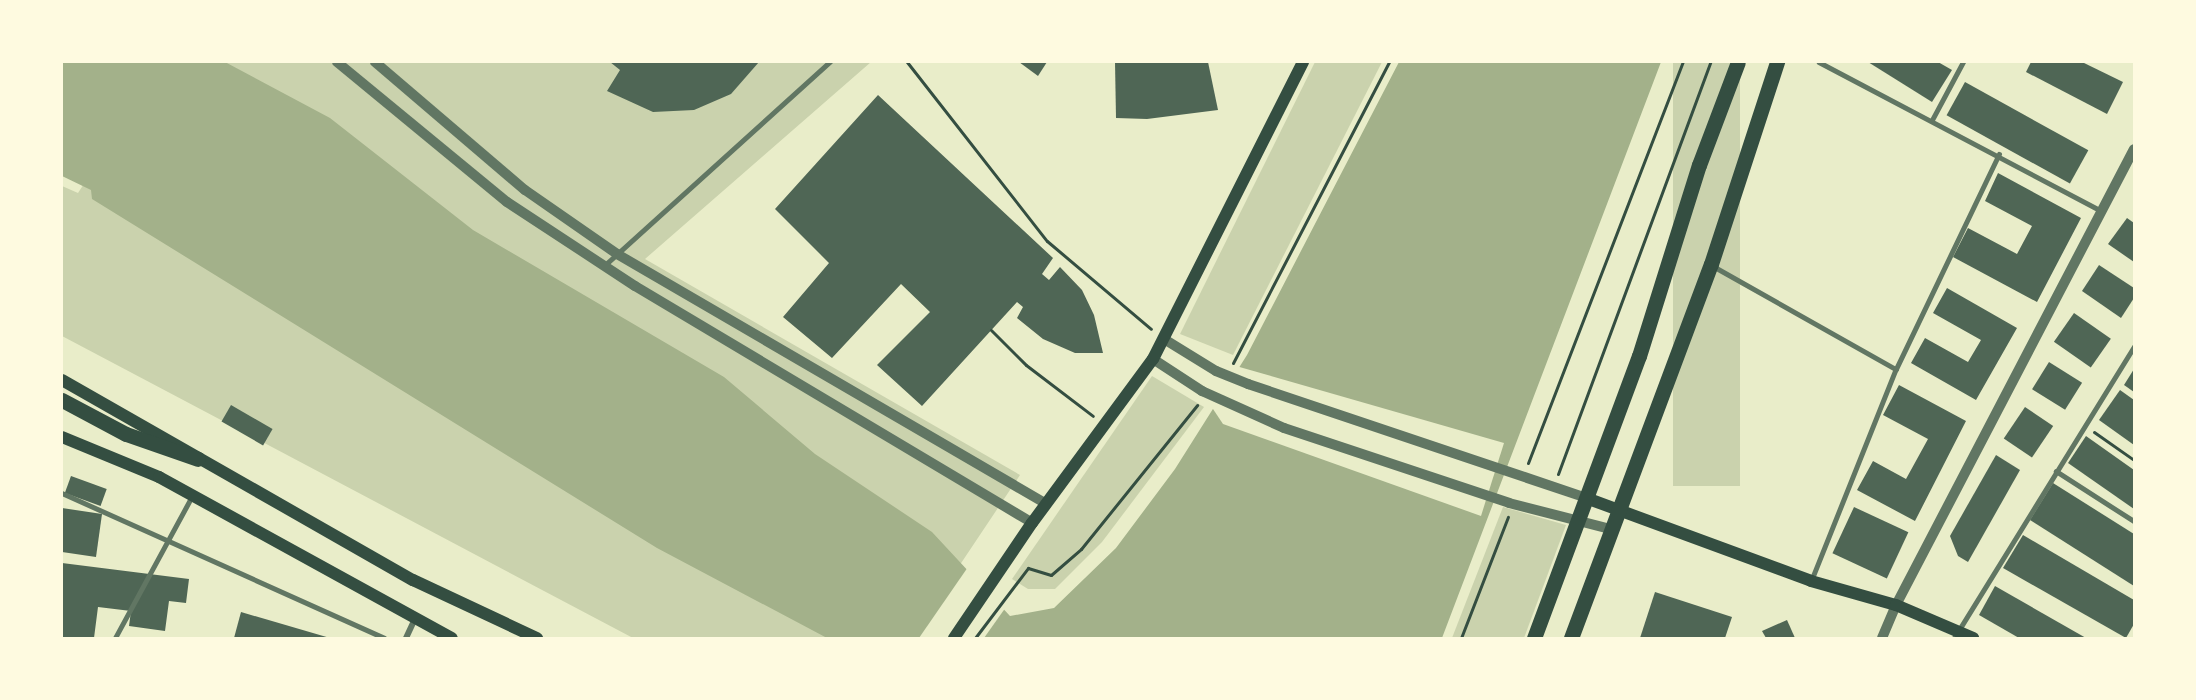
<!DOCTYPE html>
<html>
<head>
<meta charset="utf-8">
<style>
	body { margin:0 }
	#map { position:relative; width:2196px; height:700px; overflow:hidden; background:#e9edc9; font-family:"Sofia Sans Condensed",sans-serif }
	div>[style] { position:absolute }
	.green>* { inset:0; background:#cad2ad; transform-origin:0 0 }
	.water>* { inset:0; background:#a3b18a }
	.pier>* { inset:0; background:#e9edc9 }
	.building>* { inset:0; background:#4f6655; transform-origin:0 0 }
	.path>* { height:3px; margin:-1.5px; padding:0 1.5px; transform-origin:1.5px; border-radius:1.5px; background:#344e41 }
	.service>* { height:4.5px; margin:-2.25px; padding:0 2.25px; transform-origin:2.25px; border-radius:2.25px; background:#617663 }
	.minor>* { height:6px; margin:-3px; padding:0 3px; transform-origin:3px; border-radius:3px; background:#617663 }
	.tertiary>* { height:10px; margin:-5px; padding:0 5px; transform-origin:5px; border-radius:5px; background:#617663 }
	.secondary>* { height:12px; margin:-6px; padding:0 6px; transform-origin:6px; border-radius:6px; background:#344e41 }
	.primary>* { height:15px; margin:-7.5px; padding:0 7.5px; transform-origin:7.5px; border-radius:7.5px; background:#344e41 }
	span { translate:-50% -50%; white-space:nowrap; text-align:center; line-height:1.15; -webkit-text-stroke:6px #fefae0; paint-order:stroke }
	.frame { position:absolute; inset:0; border:63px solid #fefae0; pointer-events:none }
</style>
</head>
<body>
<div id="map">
	<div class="green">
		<div style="clip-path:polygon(163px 62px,871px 62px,645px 259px,1020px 475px,911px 638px,633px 638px,62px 336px,62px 186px,78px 193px)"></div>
		<div style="clip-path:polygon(1315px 62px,1382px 62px,1233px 355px,1180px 334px)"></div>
		<div style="left:1673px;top:62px;width:67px;height:424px"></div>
		<div style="clip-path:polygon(1152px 376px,1204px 407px,1102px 542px,1055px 589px,1028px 589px,1012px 579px)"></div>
		<div style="clip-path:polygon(1503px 507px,1566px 525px,1524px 638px,1452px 638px)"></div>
	</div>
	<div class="water">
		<div style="clip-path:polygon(62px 62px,225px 62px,330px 118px,473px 230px,724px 377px,815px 454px,932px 532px,1010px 616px,1054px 608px,1116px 548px,1175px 469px,1247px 355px,1399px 62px,1661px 62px,1442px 638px,827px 638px,657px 548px,92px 199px,91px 190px,62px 176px)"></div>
	</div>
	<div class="pier">
		<div style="clip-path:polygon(1236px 366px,1504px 443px,1481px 516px,1223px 424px,1211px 406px)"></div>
		<div style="clip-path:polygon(968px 567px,1006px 607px,984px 638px,919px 638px)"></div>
	</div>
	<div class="building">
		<div style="clip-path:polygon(610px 62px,759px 62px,731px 94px,694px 110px,653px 112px,607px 91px,620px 70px)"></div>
		<div style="clip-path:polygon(1019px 62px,1047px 62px,1038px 76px)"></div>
		<div style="clip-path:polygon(1115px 62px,1208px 62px,1218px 110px,1147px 119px,1116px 118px)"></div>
		<div style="clip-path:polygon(1868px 62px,1938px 62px,1952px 70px,1932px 102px)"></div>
		<div style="clip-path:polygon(2031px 62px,2082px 62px,2123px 82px,2107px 114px,2026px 72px)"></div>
		<div style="left:1965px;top:82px;width:141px;height:38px;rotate:29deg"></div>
		<div style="clip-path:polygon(878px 95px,1053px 258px,1042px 274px,1049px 280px,1060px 267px,1082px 290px,1094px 315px,1103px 353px,1075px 353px,1043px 339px,1017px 318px,1023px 307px,1017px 302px,922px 406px,877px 365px,930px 312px,901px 284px,832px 358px,783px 317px,829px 263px,775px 209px)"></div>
		<div style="clip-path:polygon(1998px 173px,2081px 218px,2037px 302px,1953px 257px,1968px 228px,2017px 254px,2032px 226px,1985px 201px)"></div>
		<div style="clip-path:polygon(2127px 218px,2134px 223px,2134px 262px,2108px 244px)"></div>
		<div style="clip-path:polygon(2099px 265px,2134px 288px,2134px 298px,2121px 318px,2082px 291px)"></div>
		<div style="clip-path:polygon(1947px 288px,2017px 328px,1976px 400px,1911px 363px,1925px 338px,1968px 362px,1981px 340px,1933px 313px)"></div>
		<div style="left:2074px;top:313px;width:45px;height:35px;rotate:35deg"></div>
		<div style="left:2049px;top:362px;width:39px;height:32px;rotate:32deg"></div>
		<div style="clip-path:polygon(2134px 369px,2134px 392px,2124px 385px)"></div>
		<div style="clip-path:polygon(1899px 385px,1966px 421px,1915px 521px,1857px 490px,1873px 461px,1906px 479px,1928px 439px,1883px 415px)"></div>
		<div style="clip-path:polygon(2120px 390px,2134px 400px,2134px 445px,2099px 420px)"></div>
		<div style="left:231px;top:405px;width:48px;height:19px;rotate:30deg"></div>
		<div style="left:2025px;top:407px;width:34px;height:38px;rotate:34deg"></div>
		<div style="clip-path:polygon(2086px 436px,2134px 470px,2134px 509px,2068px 463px)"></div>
		<div style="clip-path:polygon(1996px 455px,2020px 470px,1968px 562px,1958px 556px,1950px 536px)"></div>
		<div style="left:71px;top:476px;width:38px;height:18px;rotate:20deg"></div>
		<div style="clip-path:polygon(2053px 483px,2134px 534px,2134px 586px,2030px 520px)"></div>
		<div style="left:1854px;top:507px;width:60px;height:51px;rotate:25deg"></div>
		<div style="clip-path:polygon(62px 508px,102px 514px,96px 557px,62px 552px)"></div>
		<div style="clip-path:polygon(2023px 535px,2134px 600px,2134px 624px,2126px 638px,2003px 568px)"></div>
		<div style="clip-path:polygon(62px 563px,189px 579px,186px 603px,169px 601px,165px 631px,129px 626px,131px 611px,98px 607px,94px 638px,62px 638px)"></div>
		<div style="clip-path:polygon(1995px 586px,2086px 638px,2019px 638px,1979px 615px)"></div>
		<div style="clip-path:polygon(1655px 592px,1732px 617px,1725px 638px,1640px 638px)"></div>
		<div style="clip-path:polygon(241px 612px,330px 638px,234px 638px)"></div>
		<div style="clip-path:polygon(1787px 620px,1795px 638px,1766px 638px,1762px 631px)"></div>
	</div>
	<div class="path">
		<div style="left:907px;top:62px;width:227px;rotate:52deg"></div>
		<div style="left:1047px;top:241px;width:136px;rotate:40.2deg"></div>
		<div style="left:991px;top:330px;width:49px;rotate:45deg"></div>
		<div style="left:1026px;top:365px;width:84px;rotate:37.3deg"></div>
		<div style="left:1233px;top:363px;width:339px;rotate:-62.6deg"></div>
		<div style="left:2094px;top:432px;width:49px;rotate:35deg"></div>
		<div style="left:1528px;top:463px;width:430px;rotate:-68.9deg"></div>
		<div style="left:1558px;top:474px;width:439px;rotate:-69.7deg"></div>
		<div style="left:975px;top:638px;width:88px;rotate:-52.9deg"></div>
		<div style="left:1028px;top:568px;width:24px;rotate:17deg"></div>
		<div style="left:1051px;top:575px;width:40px;rotate:-41deg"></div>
		<div style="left:1081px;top:549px;width:185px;rotate:-51.1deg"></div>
		<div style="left:1461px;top:638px;width:130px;rotate:-68.8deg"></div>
	</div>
	<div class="service">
		<div style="left:1819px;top:62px;width:318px;rotate:27.8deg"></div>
		<div style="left:1932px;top:120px;width:66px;rotate:-61.9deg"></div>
		<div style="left:605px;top:265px;width:303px;rotate:-42.1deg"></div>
		<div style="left:1713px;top:266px;width:210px;rotate:29.4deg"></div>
		<div style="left:2056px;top:471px;width:93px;rotate:32.7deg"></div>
		<div style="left:62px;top:493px;width:353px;rotate:24.2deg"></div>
		<div style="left:1811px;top:581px;width:228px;rotate:-68.2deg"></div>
		<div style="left:1896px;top:369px;width:238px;rotate:-64.4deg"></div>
		<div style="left:115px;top:638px;width:162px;rotate:-61.5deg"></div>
		<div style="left:1954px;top:638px;width:342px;rotate:-58.3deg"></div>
	</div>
	<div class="minor">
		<div style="left:406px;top:638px;width:19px;rotate:-65deg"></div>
	</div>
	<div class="tertiary">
		<div style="left:337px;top:62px;width:220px;rotate:39.5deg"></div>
		<div style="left:507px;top:202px;width:153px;rotate:33.3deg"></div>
		<div style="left:635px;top:286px;width:462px;rotate:30.8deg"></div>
		<div style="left:375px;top:62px;width:197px;rotate:40.5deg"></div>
		<div style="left:525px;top:190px;width:112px;rotate:34.8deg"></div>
		<div style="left:617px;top:254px;width:497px;rotate:30.2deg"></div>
		<div style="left:1164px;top:339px;width:61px;rotate:31.6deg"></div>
		<div style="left:1216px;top:371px;width:35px;rotate:22deg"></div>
		<div style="left:1248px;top:384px;width:357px;rotate:18.6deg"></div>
		<div style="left:1153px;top:359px;width:59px;rotate:33.1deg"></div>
		<div style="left:1202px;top:391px;width:90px;rotate:24.3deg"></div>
		<div style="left:1284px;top:428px;width:237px;rotate:18.4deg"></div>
		<div style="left:1509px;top:503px;width:108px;rotate:14.4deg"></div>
		<div style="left:1882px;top:638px;width:36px;rotate:-67deg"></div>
		<div style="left:1896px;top:605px;width:514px;rotate:-62.44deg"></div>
	</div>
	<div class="secondary">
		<div style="left:62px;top:380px;width:404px;rotate:29.7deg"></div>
		<div style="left:413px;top:580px;width:137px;rotate:25.1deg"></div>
		<div style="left:62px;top:437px;width:105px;rotate:22.4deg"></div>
		<div style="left:159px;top:477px;width:334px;rotate:28.8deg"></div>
		<div style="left:1586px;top:498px;width:240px;rotate:20.2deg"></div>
		<div style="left:1811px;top:581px;width:88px;rotate:15.8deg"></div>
		<div style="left:1896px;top:605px;width:84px;rotate:23.2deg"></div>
		<div style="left:954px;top:638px;width:139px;rotate:-55.9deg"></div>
		<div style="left:1032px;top:523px;width:204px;rotate:-53.6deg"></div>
		<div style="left:1153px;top:359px;width:333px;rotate:-63.2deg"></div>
	</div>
	<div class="primary">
		<div style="left:62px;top:400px;width:72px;rotate:28deg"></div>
		<div style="left:126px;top:434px;width:76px;rotate:19.1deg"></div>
		<div style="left:1534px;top:638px;width:301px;rotate:-69.6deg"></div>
		<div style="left:1639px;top:356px;width:200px;rotate:-72.6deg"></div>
		<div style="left:1699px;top:165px;width:110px;rotate:-69.3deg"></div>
		<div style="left:1571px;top:638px;width:399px;rotate:-69.5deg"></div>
		<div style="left:1711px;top:264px;width:213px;rotate:-71.9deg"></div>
	</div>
	<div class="frame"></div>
</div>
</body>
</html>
